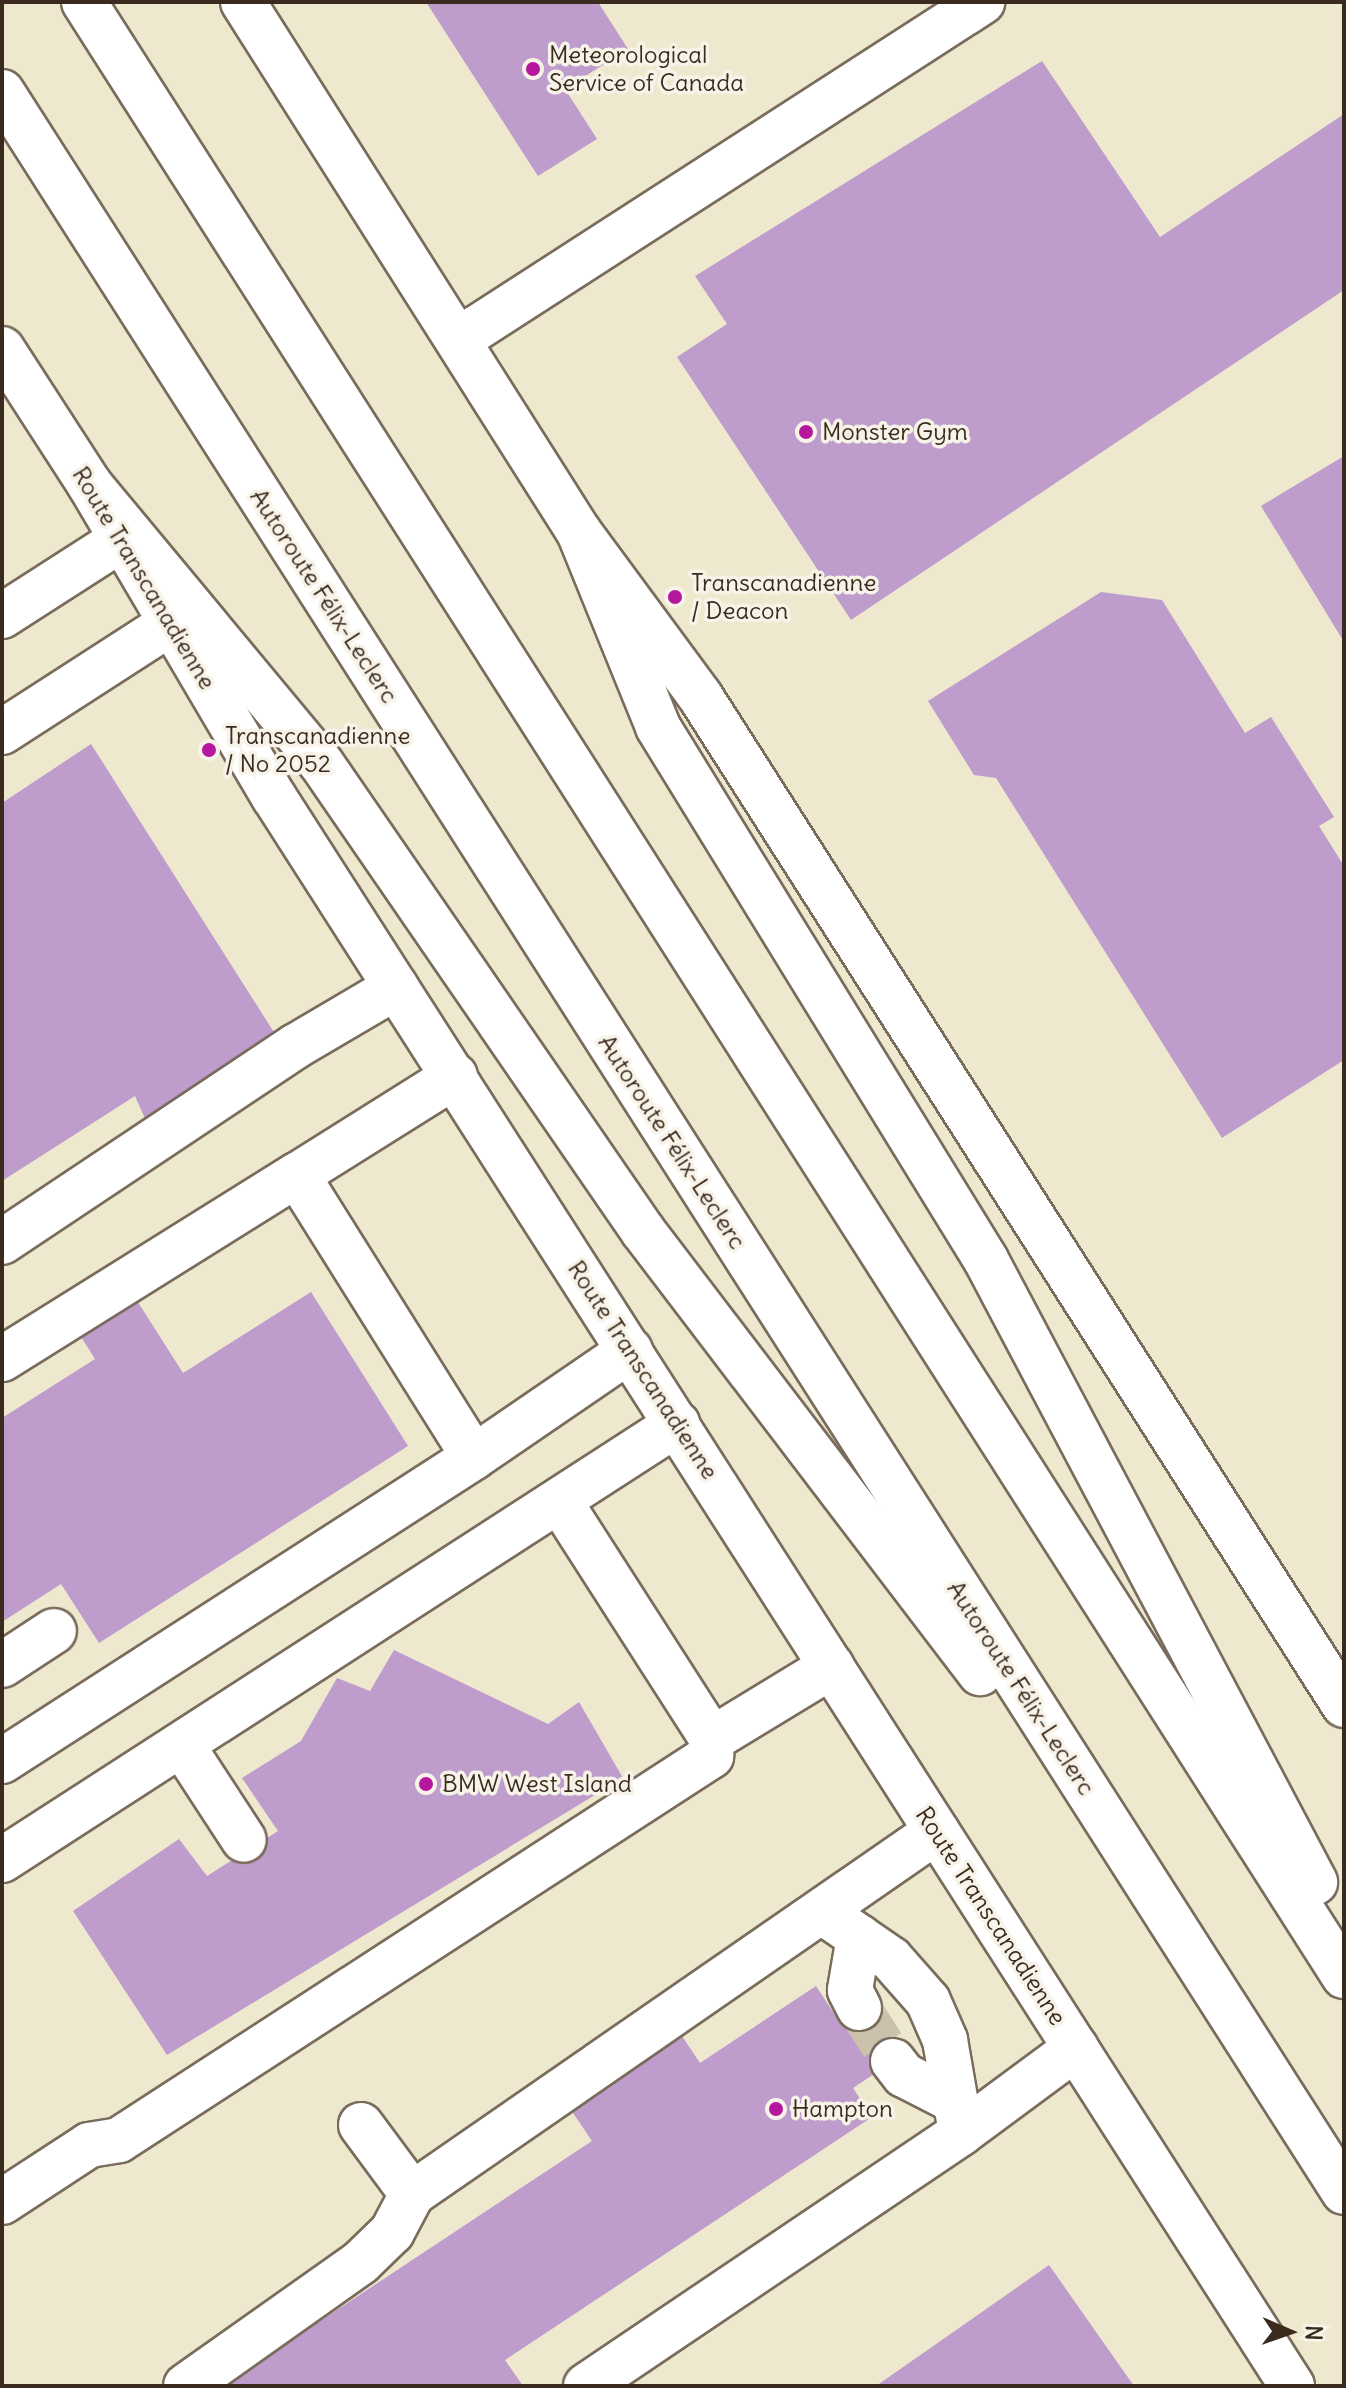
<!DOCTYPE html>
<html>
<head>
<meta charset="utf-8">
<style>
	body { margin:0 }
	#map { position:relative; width:1346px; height:2388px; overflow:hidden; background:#eee8cf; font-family:Delius,sans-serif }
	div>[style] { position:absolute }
	.building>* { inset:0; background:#be9ccb }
	.minor-tunnel>* { height:44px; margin-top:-22px; transform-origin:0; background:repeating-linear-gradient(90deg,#cac2ac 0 44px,transparent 0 66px) }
	.roads { filter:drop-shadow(2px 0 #7a6c5c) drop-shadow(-2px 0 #7a6c5c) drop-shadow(0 2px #7a6c5c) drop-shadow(0 -2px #7a6c5c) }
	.minor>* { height:44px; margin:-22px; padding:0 22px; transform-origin:22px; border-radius:22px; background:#fff }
	.major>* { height:44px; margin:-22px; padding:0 22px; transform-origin:22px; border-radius:22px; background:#fff }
	.highway>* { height:44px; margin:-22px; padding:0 22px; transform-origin:22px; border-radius:22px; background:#fff }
	.dots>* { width:22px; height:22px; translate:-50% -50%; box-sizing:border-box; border:4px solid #f7f3e8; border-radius:50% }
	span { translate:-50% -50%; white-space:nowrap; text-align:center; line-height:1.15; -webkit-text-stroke:7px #f7f3e8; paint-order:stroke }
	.poi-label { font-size:24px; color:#3b2a1e }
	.left { translate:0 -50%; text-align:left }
	.street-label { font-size:24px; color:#3b2a1e }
	.frame { position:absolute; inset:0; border:4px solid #3b2a1e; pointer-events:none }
	.north { position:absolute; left:1250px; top:2292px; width:80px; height:80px; -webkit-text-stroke:6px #f7f3e8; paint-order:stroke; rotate:92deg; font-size:22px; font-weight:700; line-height:32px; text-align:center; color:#3b2a1e }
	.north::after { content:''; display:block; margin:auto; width:28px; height:36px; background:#3b2a1e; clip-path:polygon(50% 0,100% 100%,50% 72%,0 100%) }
</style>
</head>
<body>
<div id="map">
	<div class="building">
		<div style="clip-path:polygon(426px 2px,598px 2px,628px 49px,565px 89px,597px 139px,538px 176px)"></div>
		<div style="clip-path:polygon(1042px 61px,1160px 237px,1344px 114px,1344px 290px,851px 620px,677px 357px,727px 324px,695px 276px)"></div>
		<div style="clip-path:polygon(1344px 456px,1344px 642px,1261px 506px)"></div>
		<div style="clip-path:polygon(1101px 592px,1162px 600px,1245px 733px,1271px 717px,1334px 817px,1319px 826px,1344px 866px,1344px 1060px,1222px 1138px,996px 778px,974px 775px,928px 701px)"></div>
		<div style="clip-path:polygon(91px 744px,277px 1037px,148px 1125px,135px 1096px,2px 1181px,2px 803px)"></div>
		<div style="clip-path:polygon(127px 1285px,183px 1373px,311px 1292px,408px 1446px,99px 1643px,61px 1584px,2px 1622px,2px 1418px,95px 1359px,71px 1321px)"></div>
		<div style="clip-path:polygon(394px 1650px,548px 1724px,579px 1702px,623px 1778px,167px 2055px,73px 1911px,179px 1839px,207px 1876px,278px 1831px,242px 1778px,301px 1741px,337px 1678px,370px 1691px)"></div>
		<div style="clip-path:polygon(816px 1986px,839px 2021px,866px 2003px,901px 2056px,853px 2088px,872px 2117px,505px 2360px,523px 2386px,222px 2386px,592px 2141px,571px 2110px,682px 2036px,700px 2063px)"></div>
		<div style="clip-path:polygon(1049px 2265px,1134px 2386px,876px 2386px)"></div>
	</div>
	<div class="minor-tunnel">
		<div style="left:859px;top:2008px;width:63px;rotate:57.3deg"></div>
	</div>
	<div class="roads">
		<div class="minor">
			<div style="left:458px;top:340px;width:624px;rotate:-32.82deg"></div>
			<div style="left:2px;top:616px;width:143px;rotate:-32.7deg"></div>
			<div style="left:2px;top:732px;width:201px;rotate:-32.8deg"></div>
			<div style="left:455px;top:1076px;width:186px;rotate:147.9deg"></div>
			<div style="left:297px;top:1175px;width:333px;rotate:57.9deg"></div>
			<div style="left:474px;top:1457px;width:189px;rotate:-34.4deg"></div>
			<div style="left:2px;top:1242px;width:353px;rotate:-33.7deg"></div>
			<div style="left:296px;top:1046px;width:116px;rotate:-30.5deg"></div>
			<div style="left:2px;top:1359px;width:348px;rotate:-32deg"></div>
			<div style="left:560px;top:1502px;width:282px;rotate:57.3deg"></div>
			<div style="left:2px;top:1665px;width:62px;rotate:-33.2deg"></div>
			<div style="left:182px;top:1745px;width:113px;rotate:56.9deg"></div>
			<div style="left:2px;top:1761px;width:561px;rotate:-32.78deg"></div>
			<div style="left:2px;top:1860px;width:804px;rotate:-32.86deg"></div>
			<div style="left:824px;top:1913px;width:81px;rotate:34.5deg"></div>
			<div style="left:891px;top:1959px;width:56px;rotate:48.6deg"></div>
			<div style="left:928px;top:2001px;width:43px;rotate:66.4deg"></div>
			<div style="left:945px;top:2040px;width:94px;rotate:80.2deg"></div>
			<div style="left:859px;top:2008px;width:20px;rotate:-117deg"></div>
			<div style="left:850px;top:1990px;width:54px;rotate:-80.4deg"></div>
			<div style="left:893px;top:2061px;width:18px;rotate:52deg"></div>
			<div style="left:904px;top:2075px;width:57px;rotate:27deg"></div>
			<div style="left:361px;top:2125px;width:86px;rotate:53.5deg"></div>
			<div style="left:412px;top:2194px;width:638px;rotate:-34.66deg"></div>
			<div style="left:2px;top:2202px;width:104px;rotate:-33.2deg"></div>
			<div style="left:89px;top:2145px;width:30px;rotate:-9deg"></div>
			<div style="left:119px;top:2140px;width:706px;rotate:-32.97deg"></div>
			<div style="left:711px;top:1756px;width:17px;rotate:-87deg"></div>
			<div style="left:712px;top:1739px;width:140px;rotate:-31.3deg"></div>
			<div style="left:186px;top:2386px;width:214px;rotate:-35.3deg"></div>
			<div style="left:361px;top:2262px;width:43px;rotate:-44.1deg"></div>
			<div style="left:392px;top:2232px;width:43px;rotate:-62.2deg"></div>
			<div style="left:586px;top:2386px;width:452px;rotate:-34deg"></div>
			<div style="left:961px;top:2133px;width:143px;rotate:-36.5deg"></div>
		</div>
		<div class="major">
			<div style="left:243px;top:2px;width:628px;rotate:57.63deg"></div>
			<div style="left:579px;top:532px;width:204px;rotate:53.6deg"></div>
			<div style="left:700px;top:696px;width:1197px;rotate:57.45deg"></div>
			<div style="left:2px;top:349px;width:162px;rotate:57.1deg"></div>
			<div style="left:90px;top:485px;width:362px;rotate:59.5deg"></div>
			<div style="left:274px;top:797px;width:1887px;rotate:57.35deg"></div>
		</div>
		<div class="highway">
			<div style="left:84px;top:2px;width:2342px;rotate:57.45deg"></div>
			<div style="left:2px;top:92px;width:2492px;rotate:57.42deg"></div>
			<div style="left:90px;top:485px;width:361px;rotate:50.3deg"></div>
			<div style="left:321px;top:763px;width:568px;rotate:55.47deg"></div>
			<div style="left:643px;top:1231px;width:556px;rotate:52.68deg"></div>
			<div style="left:579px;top:532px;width:210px;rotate:67.9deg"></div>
			<div style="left:658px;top:727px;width:626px;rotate:58.39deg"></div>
			<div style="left:986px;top:1260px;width:704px;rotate:62.12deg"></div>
		</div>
	</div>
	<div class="dots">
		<div style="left:533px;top:69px;background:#b5179e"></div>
		<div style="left:806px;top:432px;background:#b5179e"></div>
		<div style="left:675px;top:597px;background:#b5179e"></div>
		<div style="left:209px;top:750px;background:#b5179e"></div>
		<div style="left:426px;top:1784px;background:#b5179e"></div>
		<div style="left:776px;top:2109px;background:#b5179e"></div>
	</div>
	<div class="poi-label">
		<span class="left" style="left:549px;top:69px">Meteorological<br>Service of Canada</span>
		<span class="left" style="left:822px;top:432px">Monster Gym</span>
		<span class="left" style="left:691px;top:597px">Transcanadienne<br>/ Deacon</span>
		<span class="left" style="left:225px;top:750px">Transcanadienne<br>/ No 2052</span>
		<span class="left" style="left:442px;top:1784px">BMW West Island</span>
		<span class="left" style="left:792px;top:2109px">Hampton</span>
	</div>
	<div class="street-label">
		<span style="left:144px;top:578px;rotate:59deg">Route Transcanadienne</span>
		<span style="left:324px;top:596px;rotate:57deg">Autoroute Félix-Leclerc</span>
		<span style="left:672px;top:1142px;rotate:57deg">Autoroute Félix-Leclerc</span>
		<span style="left:643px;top:1370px;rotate:57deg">Route Transcanadienne</span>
		<span style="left:1021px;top:1688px;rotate:57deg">Autoroute Félix-Leclerc</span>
		<span style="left:991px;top:1916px;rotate:57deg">Route Transcanadienne</span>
	</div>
	<div class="frame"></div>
	<div class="north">N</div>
</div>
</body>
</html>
